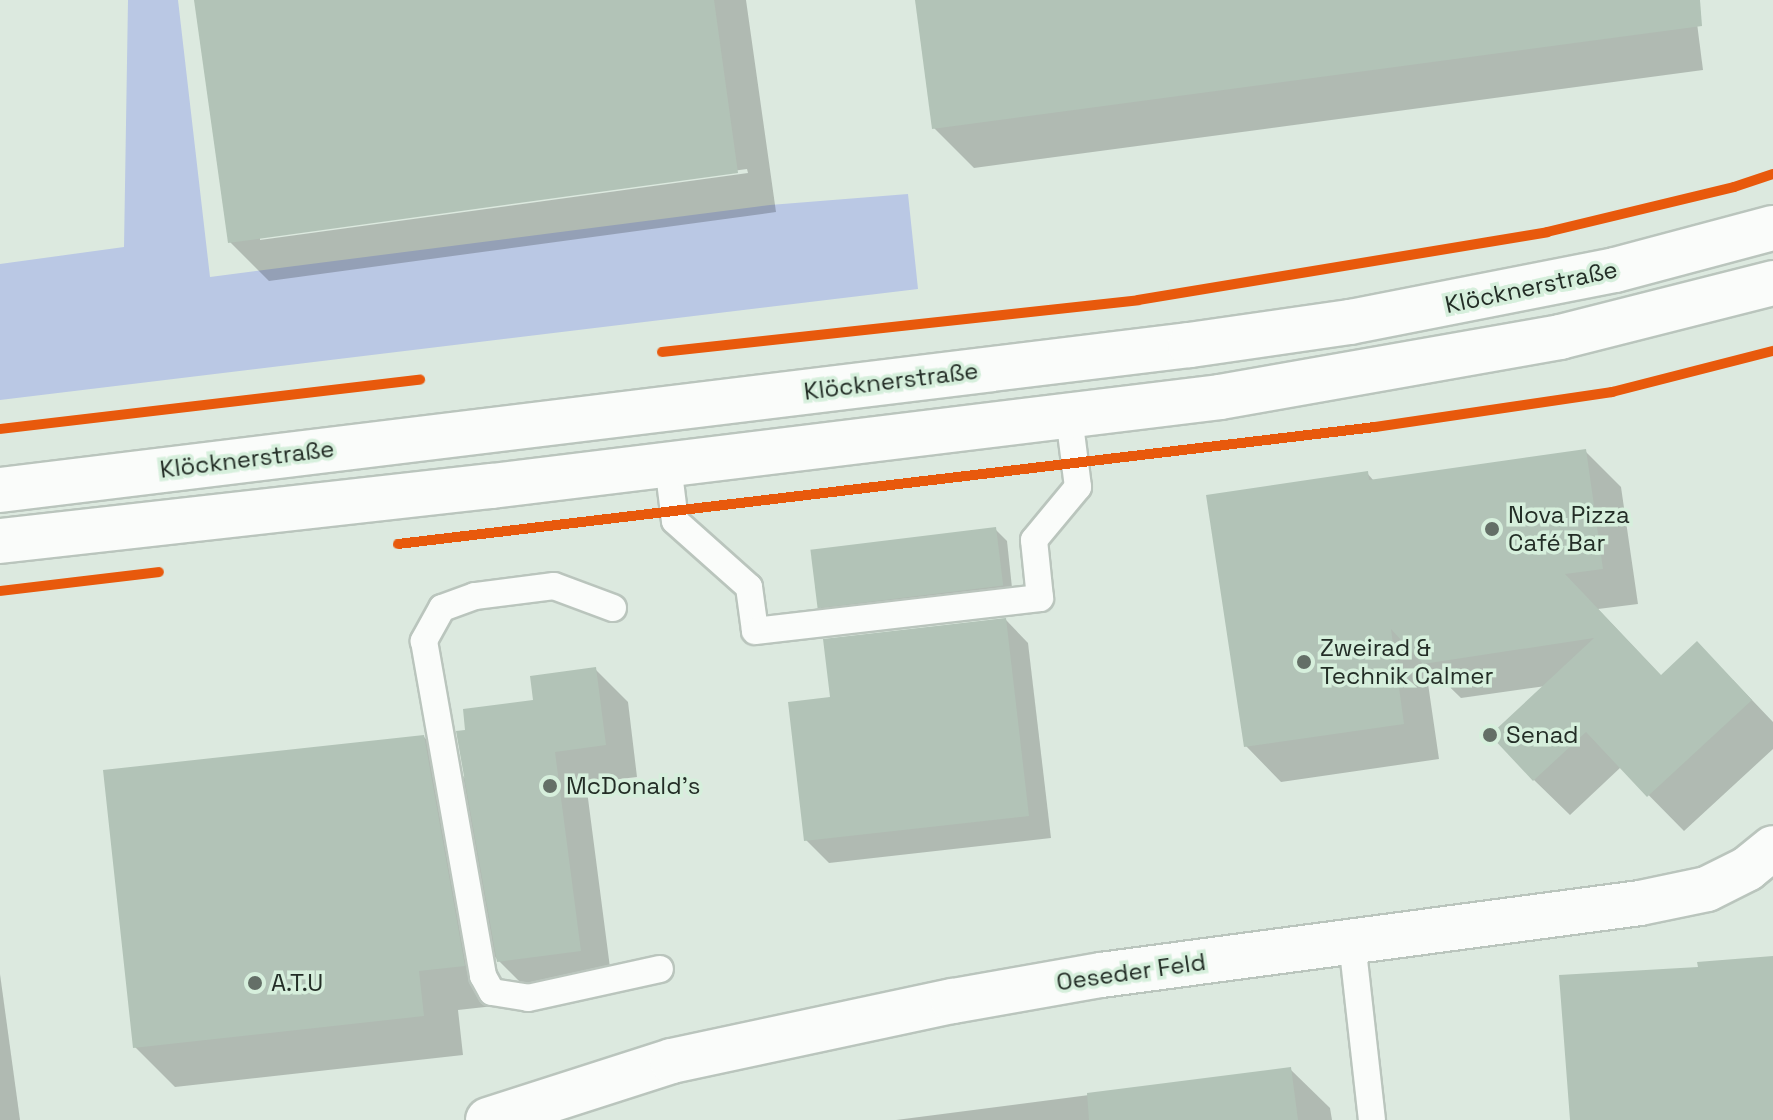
<!DOCTYPE html>
<html>
<head>
<meta charset="utf-8">
<style>
	body { margin:0 }
	#map { position:relative; width:1773px; height:1120px; overflow:hidden; background:#dce9df; font-family:"Space Grotesk",sans-serif }
	div>[style] { position:absolute }
	.forest>* { inset:0; background:#bac8e4 }
	.shadow>* { inset:0; background:#0003 }
	.building>* { inset:0; background:#b2c3b7; transform-origin:0 0 }
	.roads { filter:drop-shadow(2px 0 #bac5bd) drop-shadow(-2px 0 #bac5bd) drop-shadow(0 2px #bac5bd) drop-shadow(0 -2px #bac5bd) }
	.service>* { height:26px; margin:-13px; padding:0 13px; transform-origin:13px; border-radius:13px; background:#fafcfa }
	.minor>* { height:44px; margin:-22px; padding:0 22px; transform-origin:22px; border-radius:22px; background:#fafcfa }
	.secondary>* { height:44px; margin:-22px; padding:0 22px; transform-origin:22px; border-radius:22px; background:#fafcfa }
	.cycleway>* { height:10px; margin:-5px; padding:0 5px; transform-origin:5px; border-radius:5px; background:#e8590c }
	.dots>* { width:22px; height:22px; translate:-50% -50%; box-sizing:border-box; border:4px solid #d6efdc; border-radius:50% }
	span { translate:-50% -50%; white-space:nowrap; text-align:center; line-height:1.15; -webkit-text-stroke:7px #d6efdc; paint-order:stroke }
	.street-label { font-size:24px; color:#232d26 }
	.poi-label { font-size:24px; color:#232d26 }
	.left { translate:0 -50%; text-align:left }
</style>
</head>
<body>
<div id="map">
	<div class="forest">
		<div style="clip-path:polygon(128px 0,178px 0,210px 277px,770px 205px,908px 194px,918px 289px,0 400px,0 264px,124px 247px)"></div>
	</div>
	<div class="shadow">
		<div style="clip-path:polygon(evenodd,197px 0,746px 0,776px 212px,269px 281px,230px 242px,197px 0,747px 169px,748px 173px,260px 240px,260px 236px,747px 169px)"></div>
		<div style="clip-path:polygon(917px 0,1694px 0,1703px 70px,974px 168px,934px 128px)"></div>
		<div style="clip-path:polygon(1585px 451px,1621px 487px,1638px 604px,1598px 609px,1662px 677px,1733px 680px,1773px 722px,1773px 749px,1684px 831px,1621px 767px,1570px 815px,1534px 780px,1493px 735px,1546px 686px,1461px 698px,1425px 663px,1439px 759px,1281px 782px,1246px 746px,1367px 473px,1374px 481px)"></div>
		<div style="clip-path:polygon(995px 529px,1007px 541px,1013px 597px,832px 618px,820px 607px)"></div>
		<div style="clip-path:polygon(1006px 620px,1028px 643px,1051px 838px,829px 863px,806px 840px)"></div>
		<div style="clip-path:polygon(595px 669px,628px 702px,637px 777px,586px 783px,612px 983px,531px 993px,495px 957px,503px 1005px,458px 1010px,463px 1055px,175px 1087px,135px 1047px,424px 737px,467px 780px,535px 702px)"></div>
		<div style="clip-path:polygon(0 974px,20px 1120px,0 1120px)"></div>
		<div style="clip-path:polygon(1290px 1069px,1330px 1108px,1332px 1120px,896px 1120px)"></div>
	</div>
	<div class="building">
		<div style="clip-path:polygon(194px 0,714px 0,738px 173px,228px 243px)"></div>
		<div style="clip-path:polygon(915px 0,1700px 0,1702px 26px,932px 129px)"></div>
		<div style="clip-path:polygon(1586px 449px,1603px 569px,1565px 574px,1661px 675px,1697px 641px,1752px 700px,1647px 797px,1586px 732px,1533px 781px,1490px 735px,1594px 638px,1423px 664px,1391px 629px,1404px 724px,1244px 747px,1206px 495px,1368px 471px,1369px 480px)"></div>
		<div style="left:996px;top:527px;width:59px;height:187px;rotate:83deg"></div>
		<div style="clip-path:polygon(1006px 618px,1029px 816px,804px 841px,788px 702px,830px 697px,823px 639px)"></div>
		<div style="clip-path:polygon(596px 667px,606px 745px,555px 752px,581px 951px,497px 962px,456px 731px,465px 730px,463px 709px,533px 700px,530px 676px)"></div>
		<div style="clip-path:polygon(424px 735px,465px 966px,419px 971px,424px 1016px,133px 1048px,103px 770px)"></div>
		<div style="clip-path:polygon(1773px 956px,1773px 1120px,1570px 1120px,1559px 975px,1698px 967px,1697px 962px)"></div>
		<div style="clip-path:polygon(1291px 1067px,1298px 1120px,1089px 1120px,1087px 1093px)"></div>
	</div>
	<div class="roads">
		<div class="service">
			<div style="left:668px;top:465px;width:56px;rotate:82.9deg"></div>
			<div style="left:675px;top:521px;width:99px;rotate:41.7deg"></div>
			<div style="left:749px;top:587px;width:44px;rotate:82.2deg"></div>
			<div style="left:755px;top:631px;width:287px;rotate:-6.6deg"></div>
			<div style="left:1040px;top:598px;width:58px;rotate:-95.9deg"></div>
			<div style="left:1034px;top:540px;width:69px;rotate:-50.3deg"></div>
			<div style="left:1078px;top:487px;width:71px;rotate:-97.3deg"></div>
			<div style="left:613px;top:608px;width:63px;rotate:-159.6deg"></div>
			<div style="left:554px;top:586px;width:80px;rotate:172.8deg"></div>
			<div style="left:475px;top:596px;width:35px;rotate:160deg"></div>
			<div style="left:442px;top:608px;width:38px;rotate:119deg"></div>
			<div style="left:424px;top:641px;width:340px;rotate:80deg"></div>
			<div style="left:483px;top:976px;width:18px;rotate:61deg"></div>
			<div style="left:492px;top:992px;width:36px;rotate:9deg"></div>
			<div style="left:528px;top:998px;width:135px;rotate:-12.4deg"></div>
			<div style="left:1352px;top:942px;width:179px;rotate:83.6deg"></div>
		</div>
		<div class="minor">
			<div style="left:488px;top:1120px;width:193px;rotate:-17.8deg"></div>
			<div style="left:672px;top:1061px;width:287px;rotate:-12.1deg"></div>
			<div style="left:953px;top:1001px;width:150px;rotate:-10deg"></div>
			<div style="left:1101px;top:975px;width:544px;rotate:-7.61deg"></div>
			<div style="left:1640px;top:903px;width:68px;rotate:-11.8deg"></div>
			<div style="left:1707px;top:889px;width:45px;rotate:-26.6deg"></div>
			<div style="left:1747px;top:869px;width:33px;rotate:-39deg"></div>
		</div>
		<div class="secondary">
			<div style="left:0;top:490px;width:1199px;rotate:-6.95deg"></div>
			<div style="left:1190px;top:345px;width:162px;rotate:-8.2deg"></div>
			<div style="left:1350px;top:322px;width:270px;rotate:-11.1deg"></div>
			<div style="left:1615px;top:270px;width:163px;rotate:-14.9deg"></div>
			<div style="left:0;top:541px;width:495px;rotate:-6.4deg"></div>
			<div style="left:492px;top:486px;width:733px;rotate:-6.97deg"></div>
			<div style="left:1220px;top:397px;width:345px;rotate:-10deg"></div>
			<div style="left:1560px;top:337px;width:220px;rotate:-14.2deg"></div>
		</div>
	</div>
	<div class="cycleway">
		<div style="left:662px;top:352px;width:479px;rotate:-6.2deg"></div>
		<div style="left:1138px;top:300px;width:415px;rotate:-9.4deg"></div>
		<div style="left:1547px;top:232px;width:192px;rotate:-13.5deg"></div>
		<div style="left:1734px;top:187px;width:41px;rotate:-18.4deg"></div>
		<div style="left:0;top:429px;width:423px;rotate:-6.7deg"></div>
		<div style="left:398px;top:544px;width:984px;rotate:-6.83deg"></div>
		<div style="left:1375px;top:427px;width:240px;rotate:-8.4deg"></div>
		<div style="left:1612px;top:392px;width:166px;rotate:-14.3deg"></div>
		<div style="left:0;top:591px;width:160px;rotate:-6.8deg"></div>
	</div>
	<div class="dots">
		<div style="left:1492px;top:529px;background:#646f67"></div>
		<div style="left:1304px;top:662px;background:#646f67"></div>
		<div style="left:1490px;top:735px;background:#646f67"></div>
		<div style="left:550px;top:786px;background:#646f67"></div>
		<div style="left:255px;top:983px;background:#646f67"></div>
	</div>
	<div class="street-label">
		<span style="left:1531px;top:287px;rotate:-12deg">Klöcknerstraße</span>
		<span style="left:891px;top:381px;rotate:-7deg">Klöcknerstraße</span>
		<span style="left:247px;top:459px;rotate:-7deg">Klöcknerstraße</span>
		<span style="left:1131px;top:972px;rotate:-8deg">Oeseder Feld</span>
	</div>
	<div class="poi-label">
		<span class="left" style="left:1508px;top:529px">Nova Pizza<br>Café Bar</span>
		<span class="left" style="left:1320px;top:662px">Zweirad &amp;<br>Technik Calmer</span>
		<span class="left" style="left:1506px;top:735px">Senad</span>
		<span class="left" style="left:566px;top:786px">McDonald's</span>
		<span class="left" style="left:271px;top:983px">A.T.U</span>
	</div>
</div>
</body>
</html>
